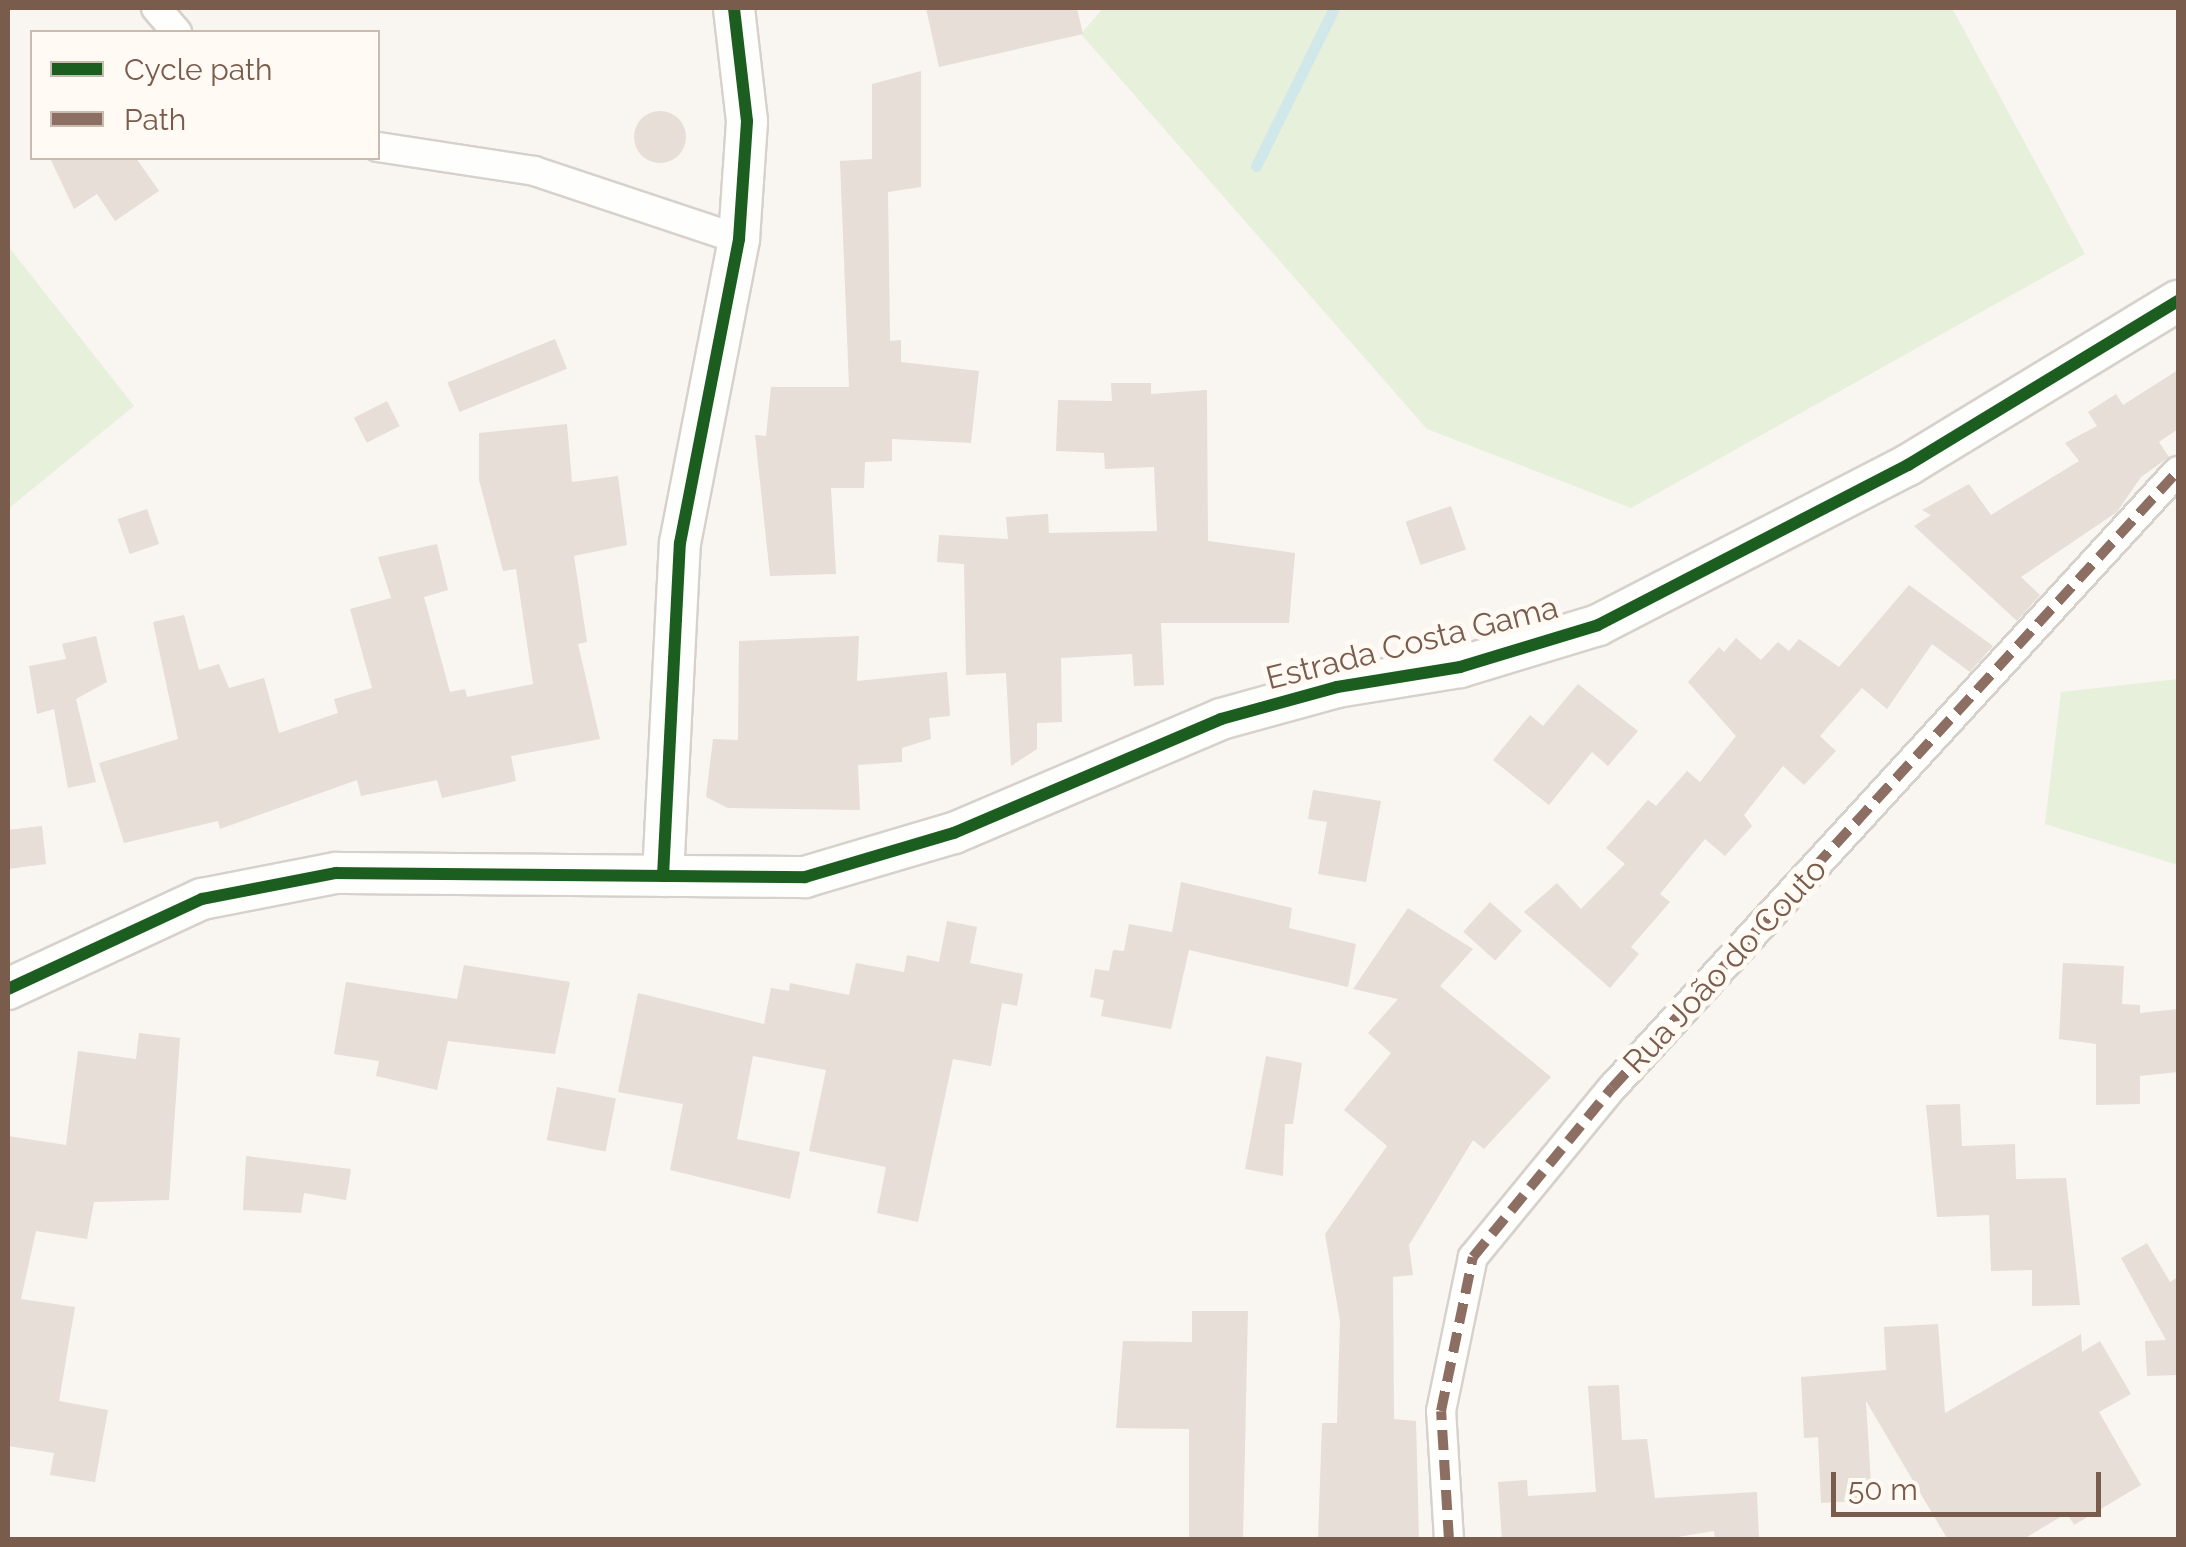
<!DOCTYPE html>
<html>
<head>
<meta charset="utf-8">
<style>
	body { margin:0 }
	#map { position:relative; width:2186px; height:1547px; overflow:hidden; background:#f9f5f0; font-family:Raleway,sans-serif }
	div>[style] { position:absolute }
	.green>* { inset:0; background:#e7f0db }
	.stream>* { height:11px; margin:-5.5px; padding:0 5.5px; transform-origin:5.5px; border-radius:5.5px; background:#d0e8ea }
	.building>* { inset:0; background:#e6ded7; transform-origin:0 0 }
	.round { border-radius:50% }
	.roads { filter:drop-shadow(2px 0 #d7d1cb) drop-shadow(-2px 0 #d7d1cb) drop-shadow(0 2px #d7d1cb) drop-shadow(0 -2px #d7d1cb) }
	.street>* { height:28px; margin:-14px; padding:0 14px; transform-origin:14px; border-radius:14px; background:#fefefd }
	.secondary>* { height:40px; margin:-20px; padding:0 20px; transform-origin:20px; border-radius:20px; background:#fefefd }
	.quiet>* { height:10px; margin-top:-5px; transform-origin:0; background:repeating-linear-gradient(90deg,#8d6e63 0 20px,transparent 0 30px) }
	.cycleway>* { height:12px; margin:-6px; padding:0 6px; transform-origin:6px; border-radius:6px; background:#1b5e20 }
	span { translate:-50% -50%; white-space:nowrap; text-align:center; line-height:1.15; -webkit-text-stroke:10px #fffaf3; paint-order:stroke }
	.street-label { font-size:32px; color:#7a5c4d }
	.frame { position:absolute; inset:0; border:10px solid #7a5c4d; pointer-events:none }
	.legend { position:absolute; left:30px; top:30px; width:350px; height:130px; box-sizing:border-box; background:#fffaf3; border:2px solid #cabbb1; margin:0; padding:12px 18px; list-style:none; font-size:30px; color:#7a5c4d }
	.legend li { display:flex; align-items:center; gap:20px; height:50px }
	.legend b { width:50px; border:2px solid #cabbb1 }
	.scale { position:absolute; left:1831px; top:1472px; width:270px; height:45px; box-sizing:border-box; border:5px solid #7a5c4d; border-top:0; padding-left:12px; font-size:30px; line-height:35px; white-space:nowrap; color:#7a5c4d; -webkit-text-stroke:8px #fffaf3; paint-order:stroke }
</style>
</head>
<body>
<div id="map">
	<div class="green">
		<div style="clip-path:polygon(1103px 8px,1952px 8px,2085px 254px,1631px 508px,1427px 429px,1081px 34px)"></div>
		<div style="clip-path:polygon(8px 246px,134px 406px,8px 509px)"></div>
		<div style="clip-path:polygon(2178px 679px,2178px 865px,2045px 824px,2061px 692px)"></div>
	</div>
	<div class="stream">
		<div style="left:1256px;top:166px;width:176px;rotate:-63.7deg"></div>
	</div>
	<div class="building">
		<div style="clip-path:polygon(926px 8px,1077px 8px,1083px 34px,939px 67px)"></div>
		<div style="clip-path:polygon(921px 71px,921px 187px,888px 192px,890px 341px,901px 340px,901px 362px,979px 371px,971px 443px,892px 439px,892px 461px,865px 462px,864px 488px,831px 488px,836px 574px,770px 576px,755px 435px,766px 436px,771px 387px,849px 387px,840px 161px,872px 159px,872px 84px)"></div>
		<div class="round" style="left:634px;top:111px;width:52px;height:52px"></div>
		<div style="clip-path:polygon(50px 158px,136px 158px,159px 191px,115px 221px,97px 194px,74px 209px)"></div>
		<div style="left:555px;top:339px;width:32px;height:116px;rotate:68deg"></div>
		<div style="clip-path:polygon(2178px 370px,2178px 429px,2159px 442px,2169px 457px,2141px 477px,2117px 512px,2021px 577px,2040px 595px,2017px 621px,1914px 526px,1931px 515px,1922px 510px,1969px 484px,1991px 515px,2079px 461px,2065px 443px,2097px 426px,2088px 412px,2116px 394px,2123px 405px)"></div>
		<div style="clip-path:polygon(1111px 383px,1151px 383px,1151px 394px,1207px 390px,1208px 541px,1295px 553px,1289px 623px,1161px 623px,1164px 685px,1134px 686px,1132px 654px,1061px 658px,1062px 722px,1037px 723px,1037px 749px,1011px 766px,1006px 673px,966px 675px,964px 564px,937px 562px,939px 535px,1008px 539px,1006px 517px,1048px 514px,1049px 533px,1157px 531px,1154px 467px,1105px 469px,1104px 453px,1056px 451px,1058px 400px,1112px 401px)"></div>
		<div style="left:387px;top:401px;width:28px;height:37px;rotate:63deg"></div>
		<div style="clip-path:polygon(567px 424px,572px 482px,618px 476px,627px 545px,574px 556px,587px 642px,578px 644px,600px 739px,511px 756px,516px 781px,442px 798px,437px 780px,361px 796px,357px 780px,220px 829px,218px 821px,124px 843px,99px 763px,178px 739px,153px 622px,184px 615px,199px 670px,219px 664px,229px 688px,264px 678px,279px 733px,338px 713px,334px 699px,372px 688px,350px 609px,391px 598px,378px 557px,437px 544px,448px 590px,424px 597px,450px 692px,465px 689px,467px 697px,533px 684px,516px 569px,503px 571px,479px 480px,479px 433px)"></div>
		<div style="left:1451px;top:506px;width:46px;height:48px;rotate:71deg"></div>
		<div style="left:147px;top:509px;width:37px;height:31px;rotate:71deg"></div>
		<div style="clip-path:polygon(1909px 585px,1993px 646px,1970px 672px,1932px 644px,1887px 709px,1862px 688px,1820px 736px,1836px 751px,1804px 785px,1783px 766px,1744px 815px,1752px 826px,1725px 856px,1705px 839px,1660px 894px,1670px 902px,1631px 947px,1639px 954px,1610px 988px,1524px 912px,1557px 883px,1581px 909px,1625px 864px,1606px 848px,1648px 800px,1656px 806px,1687px 771px,1700px 782px,1736px 736px,1688px 682px,1719px 647px,1724px 652px,1736px 638px,1761px 660px,1778px 642px,1789px 651px,1799px 639px,1839px 667px)"></div>
		<div style="clip-path:polygon(96px 636px,107px 682px,76px 699px,96px 782px,68px 788px,54px 709px,37px 714px,29px 666px,66px 659px,62px 644px)"></div>
		<div style="clip-path:polygon(859px 636px,857px 681px,947px 672px,950px 716px,929px 718px,931px 739px,902px 748px,902px 762px,858px 765px,860px 810px,728px 808px,706px 797px,713px 739px,738px 740px,739px 641px)"></div>
		<div style="clip-path:polygon(1578px 684px,1638px 731px,1608px 766px,1592px 752px,1549px 805px,1493px 760px,1530px 715px,1543px 726px)"></div>
		<div style="clip-path:polygon(1313px 790px,1381px 801px,1366px 882px,1318px 874px,1327px 822px,1308px 819px)"></div>
		<div style="clip-path:polygon(42px 826px,46px 864px,8px 869px,8px 830px)"></div>
		<div style="clip-path:polygon(1181px 882px,1292px 908px,1289px 928px,1356px 944px,1348px 987px,1189px 950px,1171px 1029px,1101px 1016px,1104px 1000px,1090px 997px,1095px 969px,1109px 971px,1113px 950px,1124px 951px,1129px 924px,1172px 932px)"></div>
		<div style="left:1490px;top:902px;width:43px;height:40px;rotate:42deg"></div>
		<div style="clip-path:polygon(1408px 908px,1473px 949px,1440px 986px,1551px 1077px,1484px 1149px,1473px 1140px,1409px 1245px,1413px 1275px,1393px 1277px,1394px 1419px,1416px 1421px,1419px 1540px,1318px 1540px,1322px 1423px,1337px 1423px,1340px 1321px,1325px 1234px,1387px 1146px,1344px 1110px,1391px 1053px,1368px 1033px,1398px 999px,1353px 989px)"></div>
		<div style="clip-path:polygon(947px 921px,977px 927px,970px 963px,1023px 974px,1017px 1006px,1002px 1003px,991px 1066px,953px 1059px,918px 1222px,877px 1213px,886px 1167px,809px 1151px,826px 1070px,753px 1056px,737px 1139px,800px 1152px,790px 1199px,670px 1170px,683px 1104px,618px 1092px,638px 993px,764px 1024px,771px 988px,789px 991px,790px 983px,849px 995px,856px 963px,904px 972px,907px 955px,939px 962px)"></div>
		<div style="clip-path:polygon(2063px 963px,2124px 966px,2122px 1004px,2140px 1005px,2140px 1013px,2178px 1009px,2178px 1072px,2140px 1076px,2140px 1104px,2096px 1105px,2096px 1044px,2059px 1039px)"></div>
		<div style="clip-path:polygon(464px 965px,570px 982px,555px 1054px,448px 1041px,437px 1090px,376px 1076px,379px 1061px,334px 1054px,346px 982px,457px 999px)"></div>
		<div style="clip-path:polygon(139px 1033px,180px 1038px,169px 1200px,94px 1202px,87px 1239px,36px 1231px,21px 1299px,75px 1307px,59px 1401px,108px 1410px,95px 1482px,50px 1475px,54px 1453px,8px 1446px,8px 1136px,66px 1145px,78px 1051px,136px 1059px)"></div>
		<div style="clip-path:polygon(1266px 1056px,1302px 1063px,1293px 1124px,1285px 1124px,1283px 1176px,1245px 1169px)"></div>
		<div style="left:557px;top:1087px;width:60px;height:54px;rotate:11deg"></div>
		<div style="clip-path:polygon(1960px 1104px,1962px 1146px,2015px 1144px,2016px 1179px,2066px 1178px,2080px 1305px,2032px 1306px,2032px 1270px,1991px 1271px,1989px 1215px,1937px 1217px,1926px 1105px)"></div>
		<div style="clip-path:polygon(246px 1156px,351px 1169px,346px 1200px,304px 1193px,301px 1213px,243px 1210px)"></div>
		<div style="clip-path:polygon(2147px 1243px,2170px 1282px,2178px 1277px,2178px 1375px,2147px 1376px,2145px 1341px,2166px 1340px,2121px 1258px)"></div>
		<div style="clip-path:polygon(1192px 1311px,1248px 1311px,1243px 1540px,1189px 1540px,1189px 1429px,1116px 1428px,1123px 1341px,1192px 1342px)"></div>
		<div style="clip-path:polygon(1938px 1324px,1945px 1413px,2081px 1334px,2082px 1352px,2100px 1341px,2131px 1394px,2099px 1412px,2141px 1485px,2074px 1525px,2067px 1513px,2022px 1540px,1948px 1540px,1866px 1401px,1872px 1500px,1821px 1503px,1818px 1437px,1804px 1438px,1801px 1377px,1886px 1370px,1884px 1327px)"></div>
		<div style="clip-path:polygon(1619px 1385px,1622px 1440px,1647px 1439px,1655px 1498px,1757px 1492px,1759px 1540px,1715px 1540px,1714px 1531px,1659px 1540px,1502px 1540px,1498px 1482px,1527px 1480px,1528px 1496px,1596px 1492px,1588px 1386px)"></div>
	</div>
	<div class="roads">
		<div class="street">
			<div style="left:156px;top:8px;width:32px;rotate:49deg"></div>
			<div style="left:378px;top:147px;width:158px;rotate:8.7deg"></div>
			<div style="left:534px;top:171px;width:216px;rotate:18.4deg"></div>
			<div style="left:1449px;top:1540px;width:129px;rotate:-93.5deg"></div>
			<div style="left:1441px;top:1411px;width:157px;rotate:-78.3deg"></div>
			<div style="left:1473px;top:1257px;width:219px;rotate:-50.6deg"></div>
			<div style="left:1612px;top:1088px;width:837px;rotate:-47.47deg"></div>
		</div>
		<div class="secondary">
			<div style="left:663px;top:876px;width:333px;rotate:-87.1deg"></div>
			<div style="left:680px;top:543px;width:310px;rotate:-79deg"></div>
			<div style="left:739px;top:239px;width:118px;rotate:-86.1deg"></div>
			<div style="left:747px;top:121px;width:114px;rotate:-96.6deg"></div>
			<div style="left:8px;top:989px;width:214px;rotate:-24.9deg"></div>
			<div style="left:202px;top:899px;width:136px;rotate:-11deg"></div>
			<div style="left:336px;top:873px;width:469px;rotate:0.5deg"></div>
			<div style="left:805px;top:877px;width:155px;rotate:-16.5deg"></div>
			<div style="left:954px;top:833px;width:290px;rotate:-23.1deg"></div>
			<div style="left:1221px;top:719px;width:120px;rotate:-15.4deg"></div>
			<div style="left:1337px;top:687px;width:125px;rotate:-9.2deg"></div>
			<div style="left:1460px;top:667px;width:144px;rotate:-16.9deg"></div>
			<div style="left:1598px;top:625px;width:349px;rotate:-27.3deg"></div>
			<div style="left:1908px;top:465px;width:316px;rotate:-31.3deg"></div>
		</div>
	</div>
	<div class="quiet">
		<div style="left:1449px;top:1540px;width:129px;rotate:-93.5deg"></div>
		<div style="left:1441px;top:1411px;width:157px;rotate:-78.3deg"></div>
		<div style="left:1473px;top:1257px;width:219px;rotate:-50.6deg"></div>
		<div style="left:1612px;top:1088px;width:837px;rotate:-47.47deg"></div>
	</div>
	<div class="cycleway">
		<div style="left:663px;top:876px;width:333px;rotate:-87.1deg"></div>
		<div style="left:680px;top:543px;width:310px;rotate:-79deg"></div>
		<div style="left:739px;top:239px;width:118px;rotate:-86.1deg"></div>
		<div style="left:747px;top:121px;width:114px;rotate:-96.6deg"></div>
		<div style="left:8px;top:989px;width:214px;rotate:-24.9deg"></div>
		<div style="left:202px;top:899px;width:136px;rotate:-11deg"></div>
		<div style="left:336px;top:873px;width:469px;rotate:0.5deg"></div>
		<div style="left:805px;top:877px;width:155px;rotate:-16.5deg"></div>
		<div style="left:954px;top:833px;width:290px;rotate:-23.1deg"></div>
		<div style="left:1221px;top:719px;width:120px;rotate:-15.4deg"></div>
		<div style="left:1337px;top:687px;width:125px;rotate:-9.2deg"></div>
		<div style="left:1460px;top:667px;width:144px;rotate:-16.9deg"></div>
		<div style="left:1598px;top:625px;width:349px;rotate:-27.3deg"></div>
		<div style="left:1908px;top:465px;width:316px;rotate:-31.3deg"></div>
	</div>
	<div class="street-label">
		<span style="left:1412px;top:643px;rotate:-14deg">Estrada Costa Gama</span>
		<span style="left:1725px;top:966px;rotate:-47deg">Rua João do Couto</span>
	</div>
	<div class="frame"></div>
	<ul class="legend">
	<li><b style="height:12px;background:#1b5e20"></b>Cycle path</li>
	<li><b style="height:12px;background:#8d6e63"></b>Path</li>
	</ul>
	<div class="scale">50 m</div>
</div>
</body>
</html>
